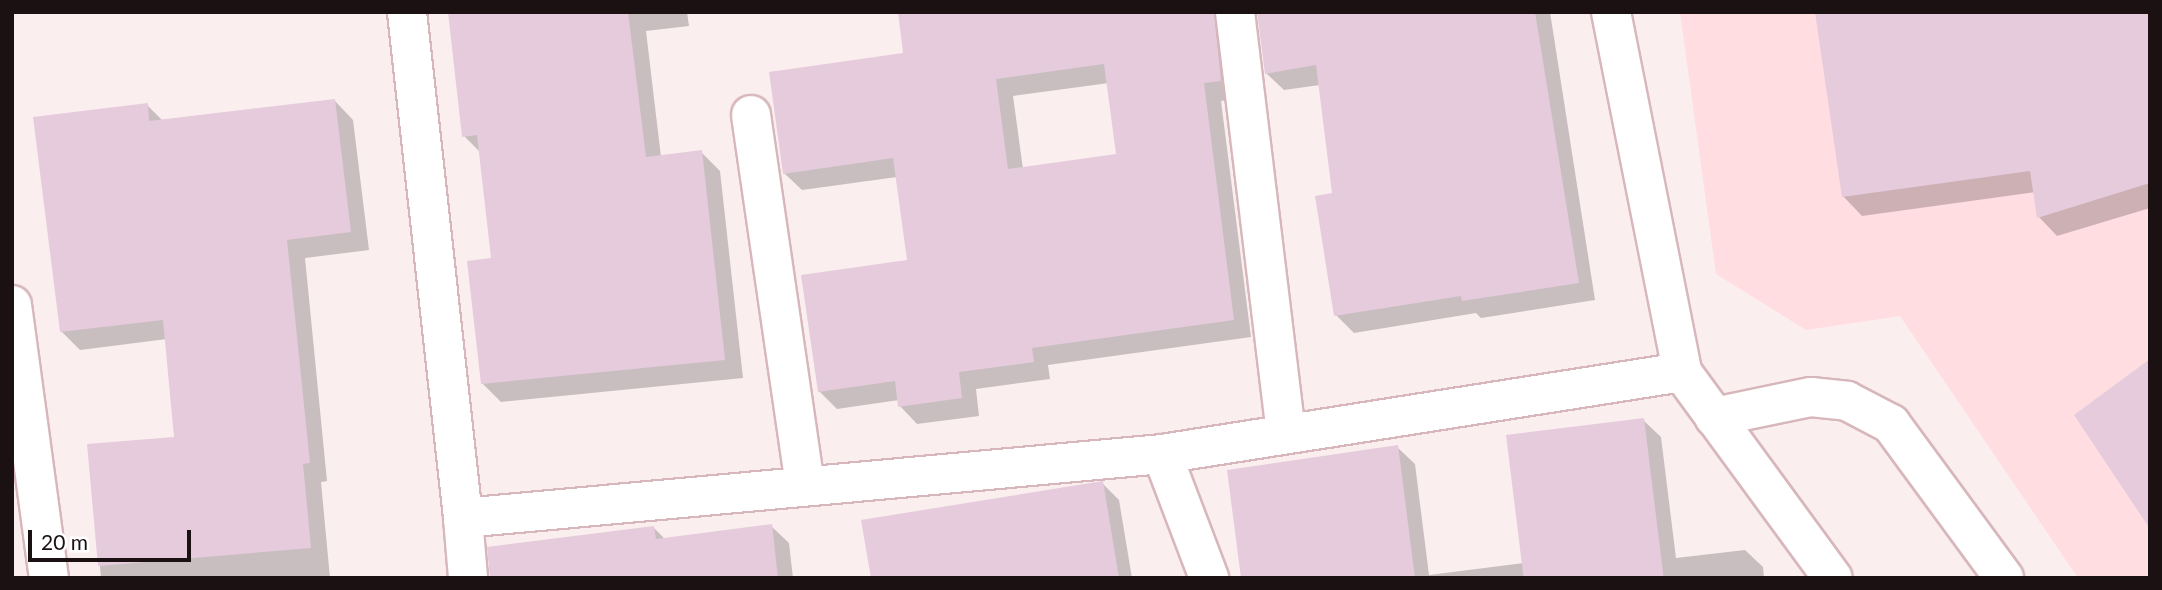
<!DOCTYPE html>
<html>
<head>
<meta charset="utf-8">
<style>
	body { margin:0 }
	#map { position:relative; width:2162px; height:590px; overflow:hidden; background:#fbeeef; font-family:Lato,sans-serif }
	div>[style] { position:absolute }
	.built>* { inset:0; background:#ffdde1 }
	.shadow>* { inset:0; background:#0003 }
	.building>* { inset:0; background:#e5cbdc; transform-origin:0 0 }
	.roads { filter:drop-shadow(2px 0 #d7b7bb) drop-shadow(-2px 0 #d7b7bb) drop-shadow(0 2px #d7b7bb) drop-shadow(0 -2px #d7b7bb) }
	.street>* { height:38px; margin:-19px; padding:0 19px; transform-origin:19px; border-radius:19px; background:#fff }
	span { translate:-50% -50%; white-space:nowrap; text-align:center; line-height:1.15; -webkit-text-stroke:6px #fff; paint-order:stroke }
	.frame { position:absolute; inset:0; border:14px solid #1b1012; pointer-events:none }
	.scale { position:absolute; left:28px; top:530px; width:163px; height:32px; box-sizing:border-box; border:4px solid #1b1012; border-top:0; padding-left:9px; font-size:21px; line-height:24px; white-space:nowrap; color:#1b1012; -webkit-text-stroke:5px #fff; paint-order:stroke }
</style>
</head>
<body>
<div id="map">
	<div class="built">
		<div style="clip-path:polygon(1680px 12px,2150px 12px,2150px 578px,2078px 578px,1900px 316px,1806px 330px,1716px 274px)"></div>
	</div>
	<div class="shadow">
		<div style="clip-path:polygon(449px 12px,687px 12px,689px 26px,646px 31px,661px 157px,701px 152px,720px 171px,743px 378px,501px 402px,482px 383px,493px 260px,481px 153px,464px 136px)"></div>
		<div style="clip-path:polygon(evenodd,899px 12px,1239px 12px,1238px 98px,1221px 101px,1251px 337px,1048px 365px,1050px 379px,976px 389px,979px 416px,917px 424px,900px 406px,899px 400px,837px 409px,819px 391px,909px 262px,897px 177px,802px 190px,784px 173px,905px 55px,899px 12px,1109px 83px,1118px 156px,1023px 169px,1013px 96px,1109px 83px)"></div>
		<div style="clip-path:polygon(1259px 12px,1550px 12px,1595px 300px,1481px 318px,1476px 313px,1354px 333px,1336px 315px,1334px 194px,1320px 85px,1284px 90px,1266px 73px)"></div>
		<div style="clip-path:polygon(2150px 12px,2150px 208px,2057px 236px,2039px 217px,2035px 192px,1862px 216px,1843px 196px)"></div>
		<div style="clip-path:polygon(335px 101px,353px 120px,369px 250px,305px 258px,327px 481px,321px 482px,330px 578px,101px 578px,89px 446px,176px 438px,167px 339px,80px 350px,61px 331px,147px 105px,163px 121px)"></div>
		<div style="clip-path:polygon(1643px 420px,1661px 437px,1676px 558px,1745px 550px,1763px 567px,1764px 578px,1243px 578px,1397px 447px,1415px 464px,1429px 575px,1524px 563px)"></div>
		<div style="clip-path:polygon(1102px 483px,1119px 500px,1132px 578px,872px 578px)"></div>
		<div style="clip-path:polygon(771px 526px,789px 543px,793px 578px,511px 578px,654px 528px,665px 539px)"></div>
	</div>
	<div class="building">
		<div style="clip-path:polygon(448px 12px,628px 12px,646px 157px,702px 150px,725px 360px,481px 384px,467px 261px,491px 258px,477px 135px,462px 137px)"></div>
		<div style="clip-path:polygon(evenodd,898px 12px,1214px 12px,1221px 81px,1204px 83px,1234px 320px,1032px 348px,1034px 362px,959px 372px,962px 398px,898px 407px,895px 381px,818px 392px,801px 275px,907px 260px,893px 158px,783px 174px,769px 72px,903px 53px,898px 12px,1104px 64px,1116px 154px,1008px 169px,996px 79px,1104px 64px)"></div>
		<div style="clip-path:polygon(1257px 12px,1535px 12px,1579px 283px,1462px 301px,1461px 296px,1334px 316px,1315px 196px,1332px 193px,1316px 65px,1265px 74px)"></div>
		<div style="clip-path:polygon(1815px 12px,2150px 12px,2150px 183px,2037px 218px,2030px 171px,1842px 197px)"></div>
		<div style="clip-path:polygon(335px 99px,351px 232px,287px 240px,310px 463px,303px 464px,311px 548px,98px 566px,87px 444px,174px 437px,163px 320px,60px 332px,33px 117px,148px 103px,149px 121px)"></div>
		<div style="clip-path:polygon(2150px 359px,2150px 529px,2074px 415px)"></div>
		<div style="left:1644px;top:418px;width:161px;height:139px;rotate:83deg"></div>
		<div style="clip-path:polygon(1398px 445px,1415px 578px,1241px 578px,1227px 470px)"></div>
		<div style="clip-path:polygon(1103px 481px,1119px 578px,871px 578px,861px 520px)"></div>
		<div style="clip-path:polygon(772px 524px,778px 578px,490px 578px,487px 547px,654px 526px,656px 539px)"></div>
	</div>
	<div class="roads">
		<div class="street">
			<div style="left:407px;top:12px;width:509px;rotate:83.68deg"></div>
			<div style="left:463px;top:518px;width:702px;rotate:-5.23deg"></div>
			<div style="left:1162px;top:454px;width:526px;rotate:-8.96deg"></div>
			<div style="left:1682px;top:372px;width:255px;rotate:53.8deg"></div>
			<div style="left:1235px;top:12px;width:423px;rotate:83.1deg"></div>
			<div style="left:1611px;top:12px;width:367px;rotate:78.8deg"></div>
			<div style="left:751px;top:115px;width:375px;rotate:81.7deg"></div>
			<div style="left:12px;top:305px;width:275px;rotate:82.3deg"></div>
			<div style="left:1714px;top:417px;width:99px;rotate:-11.7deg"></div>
			<div style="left:1811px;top:397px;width:36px;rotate:6deg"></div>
			<div style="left:1847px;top:401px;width:50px;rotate:27.6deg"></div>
			<div style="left:1891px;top:424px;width:191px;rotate:53.7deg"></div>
			<div style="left:1162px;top:454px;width:133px;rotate:69.2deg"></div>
			<div style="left:463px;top:518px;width:60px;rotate:85.2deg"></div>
		</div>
	</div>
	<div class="frame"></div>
	<div class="scale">20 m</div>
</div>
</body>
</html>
